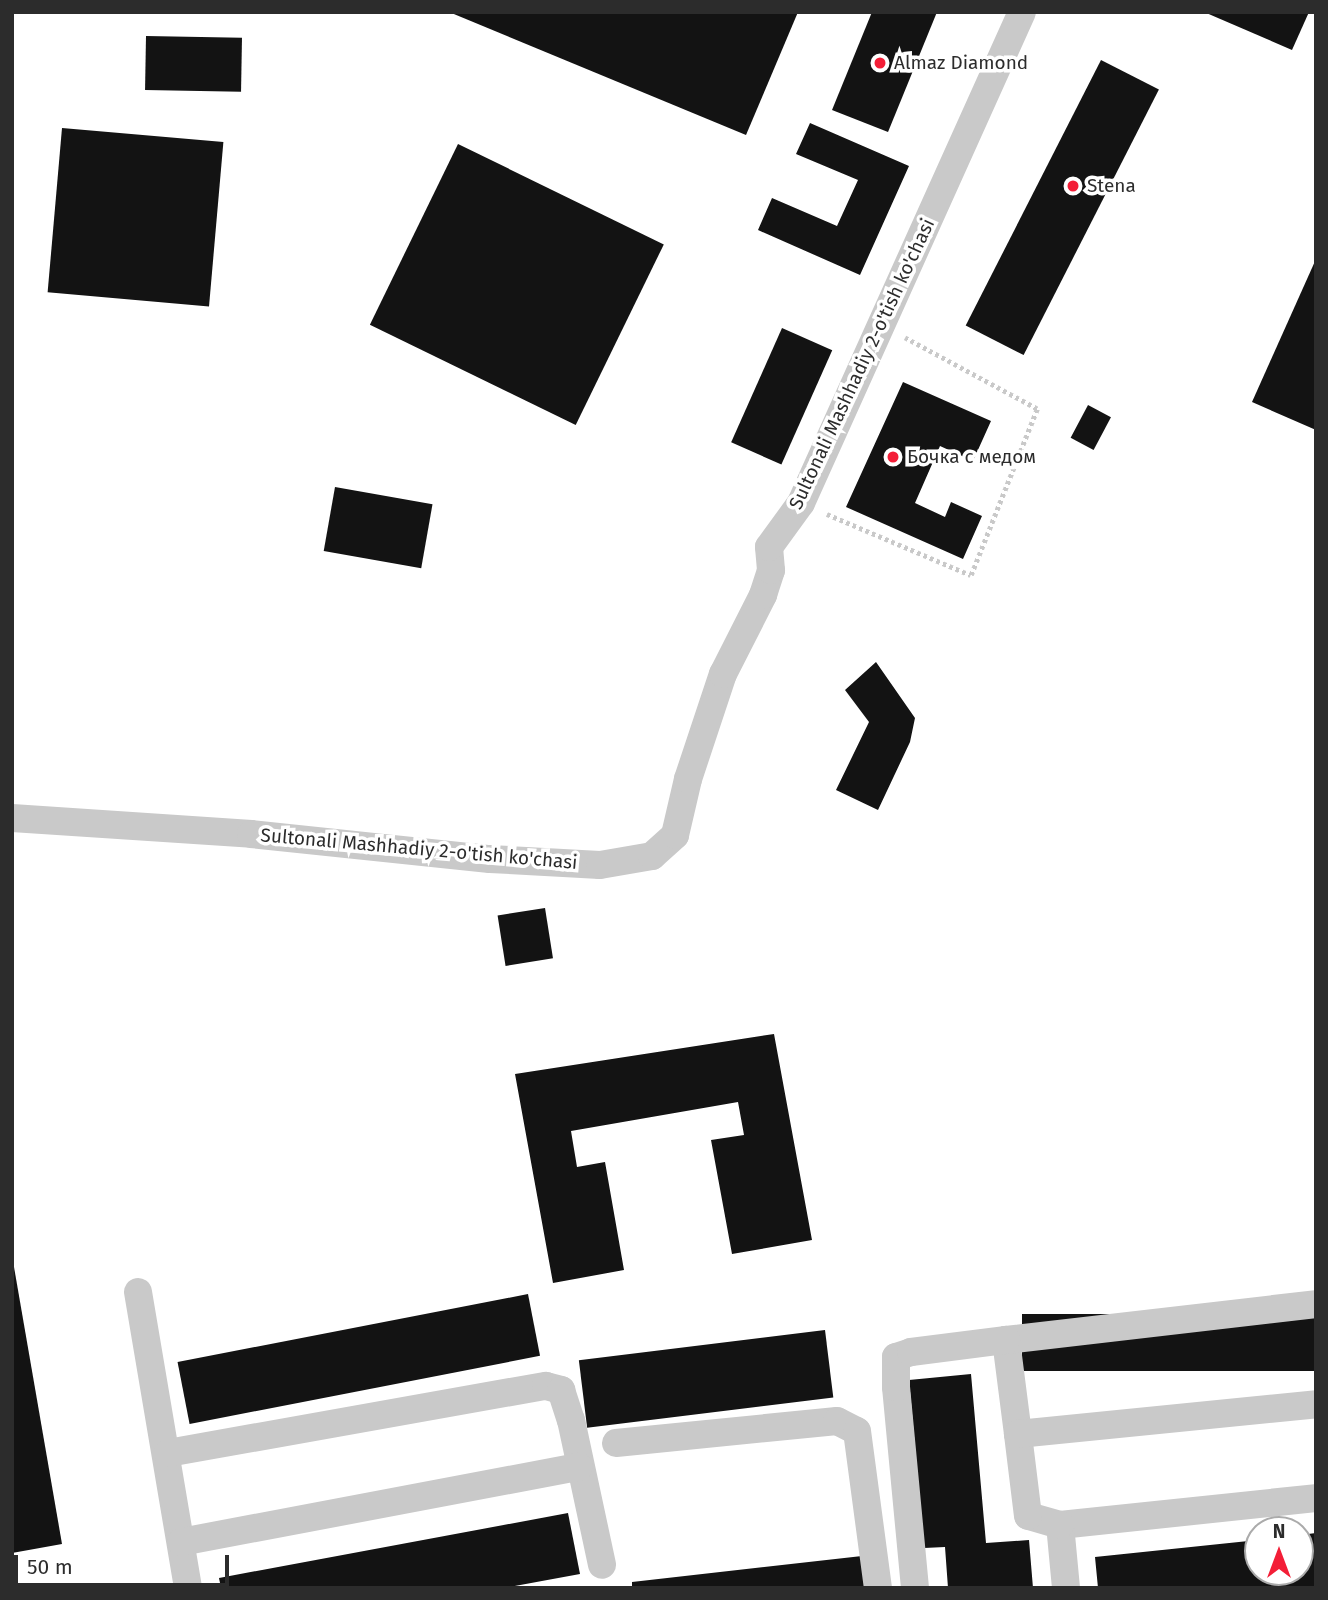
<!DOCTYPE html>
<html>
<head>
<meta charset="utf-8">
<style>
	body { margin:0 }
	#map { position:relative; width:1328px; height:1600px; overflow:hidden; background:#fff; font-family:"Fira Sans",sans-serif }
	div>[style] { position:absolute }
	.building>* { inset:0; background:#131313; transform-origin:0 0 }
	.path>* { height:4.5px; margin-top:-2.25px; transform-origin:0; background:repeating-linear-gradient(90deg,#c9c9c9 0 3.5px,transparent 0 7px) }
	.minor>* { height:28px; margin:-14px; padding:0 14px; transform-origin:14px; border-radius:14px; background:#c9c9c9 }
	.dots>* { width:19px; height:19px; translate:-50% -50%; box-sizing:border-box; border:4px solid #fff; border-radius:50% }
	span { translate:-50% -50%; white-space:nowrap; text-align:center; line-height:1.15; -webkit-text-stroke:7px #fff; paint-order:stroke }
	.poi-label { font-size:19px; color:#2c2c2c }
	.left { translate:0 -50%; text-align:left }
	.street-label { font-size:19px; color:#2c2c2c }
	.frame { position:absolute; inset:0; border:14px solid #2c2c2c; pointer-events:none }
	.north { position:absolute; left:1244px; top:1516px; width:70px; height:70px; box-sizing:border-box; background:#fff; border:2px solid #ababab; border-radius:50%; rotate:0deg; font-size:19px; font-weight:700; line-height:28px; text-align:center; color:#2c2c2c }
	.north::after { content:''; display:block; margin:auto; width:24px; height:32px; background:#f31e37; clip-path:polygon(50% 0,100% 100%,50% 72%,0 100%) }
	.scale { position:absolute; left:14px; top:1555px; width:215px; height:32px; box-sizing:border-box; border:4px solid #2c2c2c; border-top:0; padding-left:9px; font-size:21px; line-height:24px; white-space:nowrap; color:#2c2c2c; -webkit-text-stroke:5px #fff; paint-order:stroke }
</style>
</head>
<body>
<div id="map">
	<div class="building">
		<div style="clip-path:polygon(449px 12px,798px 12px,746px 135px)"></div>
		<div style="clip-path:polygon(872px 12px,937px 12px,888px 132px,832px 110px)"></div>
		<div style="clip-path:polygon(1204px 12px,1309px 12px,1292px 50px)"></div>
		<div style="left:146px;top:36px;width:96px;height:54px;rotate:1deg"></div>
		<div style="left:1101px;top:60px;width:65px;height:298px;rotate:27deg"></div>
		<div style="clip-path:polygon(810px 123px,909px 166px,860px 275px,758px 230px,772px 198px,837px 226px,858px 180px,796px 154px)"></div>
		<div style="left:62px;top:128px;width:162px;height:165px;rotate:5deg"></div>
		<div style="left:458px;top:144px;width:229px;height:201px;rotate:26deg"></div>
		<div style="clip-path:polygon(1316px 259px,1316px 430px,1252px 402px)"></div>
		<div style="left:782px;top:328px;width:55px;height:125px;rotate:24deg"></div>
		<div style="clip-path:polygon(903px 382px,991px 421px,973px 461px,940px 446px,915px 503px,945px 517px,951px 502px,982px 516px,963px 559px,846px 507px)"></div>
		<div style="left:1088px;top:405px;width:26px;height:37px;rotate:28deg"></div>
		<div style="left:335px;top:487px;width:99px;height:65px;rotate:10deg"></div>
		<div style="clip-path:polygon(876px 662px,915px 718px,910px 742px,878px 810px,836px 790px,869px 722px,845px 690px)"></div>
		<div style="left:545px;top:908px;width:51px;height:48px;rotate:81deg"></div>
		<div style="clip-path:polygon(774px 1034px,812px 1240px,732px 1254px,711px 1140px,744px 1135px,738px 1102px,571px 1131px,577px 1167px,605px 1162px,624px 1270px,553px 1283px,515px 1074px)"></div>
		<div style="clip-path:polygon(14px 1267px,62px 1544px,12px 1553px,12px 1268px)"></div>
		<div style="left:528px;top:1294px;width:63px;height:357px;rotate:79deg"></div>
		<div style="left:1316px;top:1314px;width:57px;height:294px;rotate:90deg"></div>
		<div style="left:825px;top:1330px;width:68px;height:248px;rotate:83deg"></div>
		<div style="clip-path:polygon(971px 1374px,986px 1543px,1029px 1540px,1033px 1588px,948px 1588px,945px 1547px,924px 1548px,909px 1380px)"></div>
		<div style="clip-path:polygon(568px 1513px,580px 1574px,504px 1588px,221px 1588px,219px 1578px)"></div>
		<div style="clip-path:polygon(1316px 1533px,1316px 1588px,1098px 1588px,1095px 1557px,1258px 1540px,1258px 1572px,1300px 1572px,1300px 1535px)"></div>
		<div style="clip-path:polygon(862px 1556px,865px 1588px,632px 1588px,632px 1582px)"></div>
	</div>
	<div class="path">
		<div style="left:827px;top:514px;width:156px;rotate:23deg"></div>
		<div style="left:971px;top:575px;width:179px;rotate:-68.3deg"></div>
		<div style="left:1037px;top:409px;width:150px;rotate:-151.7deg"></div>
	</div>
	<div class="minor">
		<div style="left:12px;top:818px;width:240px;rotate:3.8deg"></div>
		<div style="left:251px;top:834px;width:240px;rotate:6deg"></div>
		<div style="left:490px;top:859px;width:110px;rotate:3.1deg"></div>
		<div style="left:600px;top:865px;width:53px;rotate:-9.8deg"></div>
		<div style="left:652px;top:856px;width:31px;rotate:-42deg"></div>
		<div style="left:675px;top:835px;width:57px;rotate:-76.9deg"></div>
		<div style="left:688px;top:779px;width:111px;rotate:-71.6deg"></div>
		<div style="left:723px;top:674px;width:89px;rotate:-63.1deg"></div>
		<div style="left:763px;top:595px;width:26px;rotate:-72deg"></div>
		<div style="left:771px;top:570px;width:23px;rotate:-95deg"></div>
		<div style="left:769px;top:547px;width:54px;rotate:-54deg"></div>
		<div style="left:801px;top:503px;width:538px;rotate:-65.77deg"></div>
		<div style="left:138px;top:1292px;width:300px;rotate:80.4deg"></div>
		<div style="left:1018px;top:1434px;width:95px;rotate:-97.3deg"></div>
		<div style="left:1006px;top:1340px;width:312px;rotate:-6.6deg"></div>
		<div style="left:616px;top:1443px;width:222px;rotate:-5.7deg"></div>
		<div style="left:837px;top:1421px;width:22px;rotate:27deg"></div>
		<div style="left:857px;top:1431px;width:158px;rotate:82.4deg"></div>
		<div style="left:168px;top:1453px;width:384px;rotate:-10.1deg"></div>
		<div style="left:546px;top:1386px;width:16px;rotate:15deg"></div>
		<div style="left:561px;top:1390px;width:32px;rotate:72deg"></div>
		<div style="left:571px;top:1420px;width:148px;rotate:77.9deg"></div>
		<div style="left:1060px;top:1525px;width:257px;rotate:-6deg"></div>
		<div style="left:181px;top:1542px;width:405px;rotate:-10.7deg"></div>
		<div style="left:915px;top:1588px;width:202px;rotate:-95.4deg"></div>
		<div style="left:896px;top:1387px;width:30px;rotate:-90deg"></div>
		<div style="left:896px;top:1357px;width:16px;rotate:-18deg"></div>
		<div style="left:911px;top:1352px;width:96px;rotate:-7.2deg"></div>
		<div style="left:1066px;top:1588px;width:63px;rotate:-95.4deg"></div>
		<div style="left:1060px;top:1525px;width:33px;rotate:-164deg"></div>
		<div style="left:1028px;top:1516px;width:83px;rotate:-97deg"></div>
		<div style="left:1018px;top:1434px;width:300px;rotate:-5.7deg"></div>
	</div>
	<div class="dots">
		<div style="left:880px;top:63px;background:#f31e37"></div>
		<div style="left:1073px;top:186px;background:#f31e37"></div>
		<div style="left:893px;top:457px;background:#f31e37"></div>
	</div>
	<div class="poi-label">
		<span class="left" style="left:894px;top:63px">Almaz Diamond</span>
		<span class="left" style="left:1087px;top:186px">Stena</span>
		<span class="left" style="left:907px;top:457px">Бочка с медом</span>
	</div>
	<div class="street-label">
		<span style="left:862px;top:364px;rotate:-65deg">Sultonali Mashhadiy 2-o'tish ko'chasi</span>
		<span style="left:419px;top:849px;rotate:5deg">Sultonali Mashhadiy 2-o'tish ko'chasi</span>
	</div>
	<div class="frame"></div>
	<div class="north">N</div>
	<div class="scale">50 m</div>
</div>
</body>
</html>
